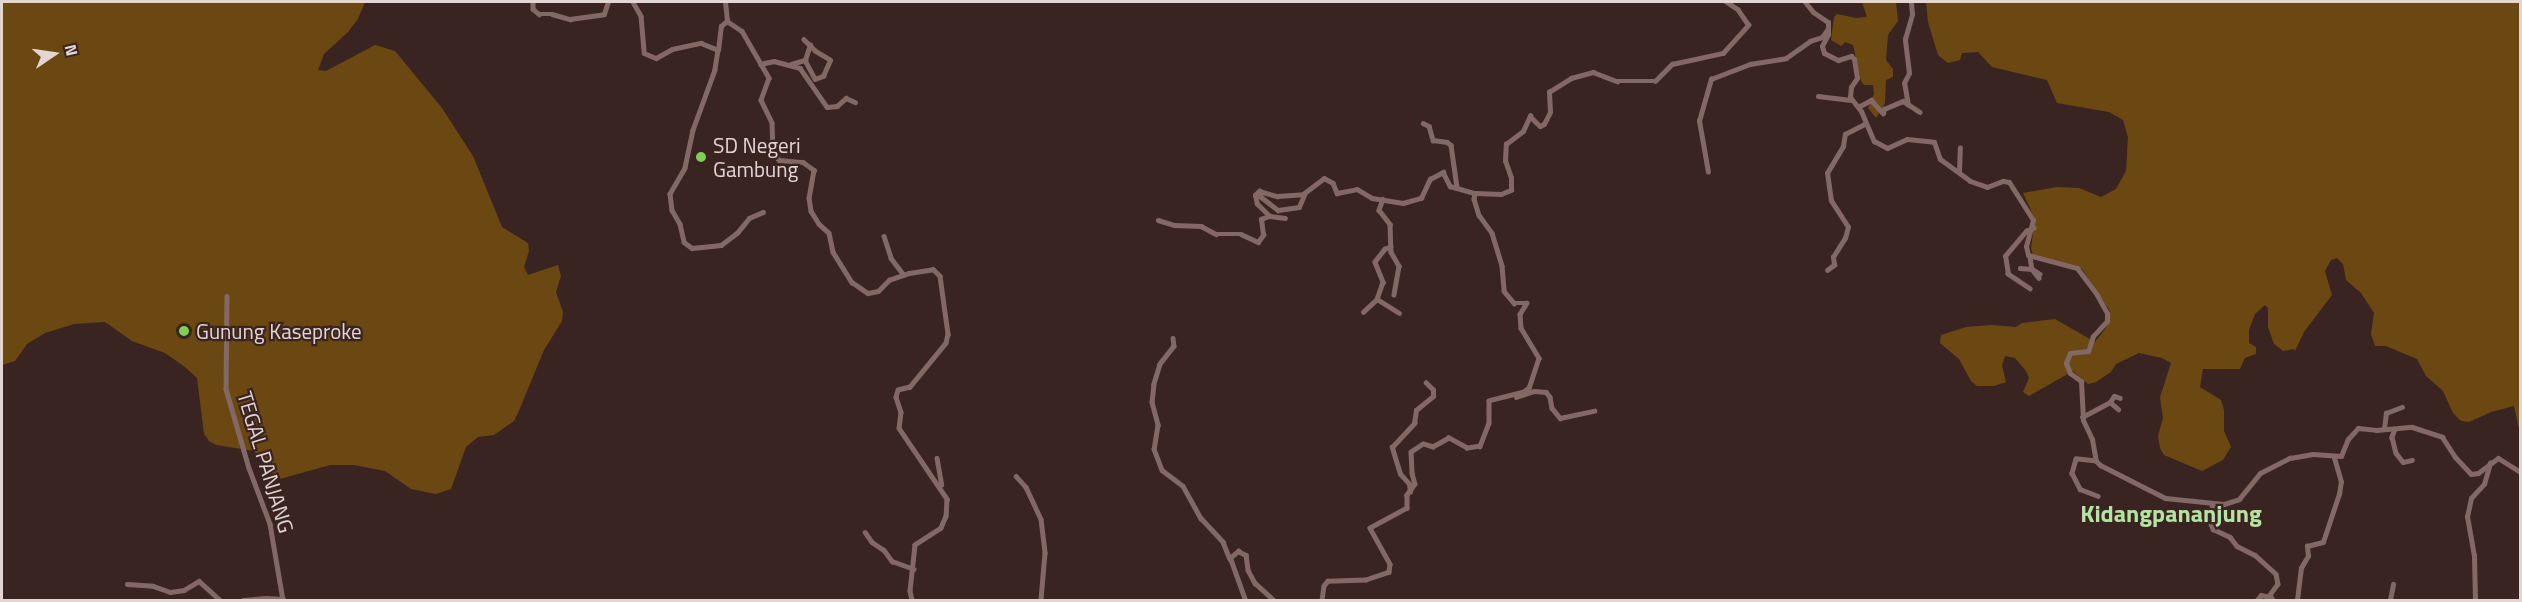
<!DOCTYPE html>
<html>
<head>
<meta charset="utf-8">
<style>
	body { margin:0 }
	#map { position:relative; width:2522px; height:602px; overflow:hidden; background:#3a2421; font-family:"Titillium Web",sans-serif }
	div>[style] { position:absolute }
	.green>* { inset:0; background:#6b4811 }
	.minor>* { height:4.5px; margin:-2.25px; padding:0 2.25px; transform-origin:2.25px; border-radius:2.25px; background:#836965 }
	.tertiary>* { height:5px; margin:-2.5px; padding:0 2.5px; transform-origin:2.5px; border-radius:2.5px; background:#836965 }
	.dots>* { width:16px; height:16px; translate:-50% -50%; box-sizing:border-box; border:3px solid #3a2421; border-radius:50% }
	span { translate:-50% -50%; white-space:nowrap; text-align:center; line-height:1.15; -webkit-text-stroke:4.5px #3a2421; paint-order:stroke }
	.poi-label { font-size:21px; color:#e3d5d2 }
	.left { translate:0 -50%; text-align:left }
	.street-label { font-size:21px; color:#e3d5d2 }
	.quarter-label { font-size:24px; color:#b4e3a2; font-weight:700 }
	.frame { position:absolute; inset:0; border:3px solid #e3d5d2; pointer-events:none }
	.north { position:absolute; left:24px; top:24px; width:60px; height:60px; -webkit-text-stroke:4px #3a2421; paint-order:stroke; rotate:77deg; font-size:16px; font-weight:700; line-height:24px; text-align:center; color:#e3d5d2 }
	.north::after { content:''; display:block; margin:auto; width:21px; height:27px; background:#e3d5d2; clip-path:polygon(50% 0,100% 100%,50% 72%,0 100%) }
</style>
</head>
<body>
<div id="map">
	<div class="green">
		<div style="clip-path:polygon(2px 2px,365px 2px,358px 19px,348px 32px,324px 54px,318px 70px,326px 71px,375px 45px,395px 51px,442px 108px,473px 156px,502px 227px,528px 243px,529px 251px,524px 267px,528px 275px,558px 265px,561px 276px,556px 292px,563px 312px,562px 321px,544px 350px,518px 413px,514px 421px,494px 435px,478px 437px,466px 447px,451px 489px,436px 494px,411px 489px,385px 471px,354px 465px,330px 465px,280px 479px,272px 477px,254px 451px,216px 445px,209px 441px,204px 434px,197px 378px,185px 367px,165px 353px,132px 341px,105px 322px,74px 324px,45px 333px,27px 344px,15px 361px,2px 365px)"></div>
		<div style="clip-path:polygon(1862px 2px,1896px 2px,1898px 21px,1888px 35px,1886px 60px,1893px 69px,1893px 77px,1886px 80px,1885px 103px,1876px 118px,1868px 108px,1874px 94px,1873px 85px,1864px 85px,1861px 81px,1853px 45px,1845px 42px,1841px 46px,1831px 40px,1834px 17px,1837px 14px,1856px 18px,1867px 17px)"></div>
		<div style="clip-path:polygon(1926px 2px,2520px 2px,2520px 434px,2514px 406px,2491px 412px,2469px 422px,2461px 421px,2453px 413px,2443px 391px,2426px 376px,2417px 359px,2386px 346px,2375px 346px,2371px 334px,2374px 313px,2361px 293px,2346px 280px,2343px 264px,2337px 258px,2331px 260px,2325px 271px,2332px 295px,2304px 332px,2295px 351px,2294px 349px,2283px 351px,2274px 344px,2268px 327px,2268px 308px,2265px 305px,2255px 314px,2249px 330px,2249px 343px,2256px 347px,2256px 354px,2245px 358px,2240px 369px,2203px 369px,2200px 387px,2221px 400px,2224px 410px,2224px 431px,2231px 447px,2223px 460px,2202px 471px,2164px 455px,2160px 448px,2158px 436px,2163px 418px,2160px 397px,2171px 363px,2162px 358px,2139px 353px,2116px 364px,2111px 372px,2096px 382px,2088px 384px,2073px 371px,2029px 396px,2023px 392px,2029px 378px,2026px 371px,2015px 358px,2005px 356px,2002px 365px,2006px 382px,1994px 386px,1977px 386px,1971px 381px,1959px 359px,1940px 343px,1941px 335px,1966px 327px,1991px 325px,2016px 327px,2022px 323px,2055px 319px,2095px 342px,2106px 328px,2110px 311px,2082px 269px,2033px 256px,2031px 248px,2035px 219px,2023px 193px,2057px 187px,2079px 188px,2101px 197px,2116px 189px,2126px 171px,2128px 137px,2123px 120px,2109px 112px,2057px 103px,2047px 80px,1992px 67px,1978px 52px,1962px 53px,1960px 60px,1948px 63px,1938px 55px,1928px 22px)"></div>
	</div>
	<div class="minor">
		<div style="left:533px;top:2px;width:7px;rotate:90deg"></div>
		<div style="left:533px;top:9px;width:8px;rotate:40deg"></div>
		<div style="left:539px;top:14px;width:13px"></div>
		<div style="left:552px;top:14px;width:19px;rotate:16deg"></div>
		<div style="left:570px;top:19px;width:34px;rotate:-8deg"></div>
		<div style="left:604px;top:14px;width:13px;rotate:-72deg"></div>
		<div style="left:633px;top:2px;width:16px;rotate:60deg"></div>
		<div style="left:641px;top:16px;width:37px;rotate:85deg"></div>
		<div style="left:644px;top:53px;width:13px;rotate:23deg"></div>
		<div style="left:656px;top:58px;width:18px;rotate:-29deg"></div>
		<div style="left:672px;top:49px;width:30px;rotate:-12deg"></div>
		<div style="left:701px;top:43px;width:18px;rotate:22deg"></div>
		<div style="left:718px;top:50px;width:24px;rotate:-83deg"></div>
		<div style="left:721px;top:26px;width:8px;rotate:-40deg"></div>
		<div style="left:727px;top:21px;width:19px;rotate:-96deg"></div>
		<div style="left:727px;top:21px;width:18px;rotate:34deg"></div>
		<div style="left:742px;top:31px;width:54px;rotate:60.1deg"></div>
		<div style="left:769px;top:78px;width:23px;rotate:110deg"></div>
		<div style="left:761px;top:100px;width:25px;rotate:64deg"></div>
		<div style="left:772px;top:123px;width:30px;rotate:88deg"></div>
		<div style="left:773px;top:153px;width:9px;rotate:49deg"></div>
		<div style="left:779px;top:160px;width:24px;rotate:5deg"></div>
		<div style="left:803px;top:162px;width:14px;rotate:36deg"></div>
		<div style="left:814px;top:170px;width:28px;rotate:100deg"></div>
		<div style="left:809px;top:198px;width:13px;rotate:81deg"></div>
		<div style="left:811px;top:211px;width:15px;rotate:58deg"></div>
		<div style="left:819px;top:224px;width:13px;rotate:42deg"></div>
		<div style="left:829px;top:233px;width:19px;rotate:78deg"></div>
		<div style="left:833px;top:252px;width:36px;rotate:58deg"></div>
		<div style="left:852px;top:282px;width:19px;rotate:35deg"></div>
		<div style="left:868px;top:293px;width:10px;rotate:-11deg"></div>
		<div style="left:878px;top:291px;width:16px;rotate:-45deg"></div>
		<div style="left:889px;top:280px;width:21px;rotate:-19deg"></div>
		<div style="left:909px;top:273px;width:24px;rotate:-9deg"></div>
		<div style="left:933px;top:269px;width:10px;rotate:45deg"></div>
		<div style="left:940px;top:276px;width:59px;rotate:82.1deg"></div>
		<div style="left:948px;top:334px;width:9px;rotate:103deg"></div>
		<div style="left:946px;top:343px;width:57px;rotate:129.3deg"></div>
		<div style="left:910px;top:387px;width:12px;rotate:166deg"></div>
		<div style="left:898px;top:390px;width:7px;rotate:106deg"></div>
		<div style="left:896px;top:397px;width:16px;rotate:72deg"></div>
		<div style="left:901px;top:412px;width:16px;rotate:97deg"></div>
		<div style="left:899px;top:428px;width:86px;rotate:55.9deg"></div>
		<div style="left:947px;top:499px;width:17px;rotate:93deg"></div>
		<div style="left:946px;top:516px;width:13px;rotate:113deg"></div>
		<div style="left:941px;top:528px;width:31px;rotate:147deg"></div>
		<div style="left:915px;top:545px;width:46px;rotate:96.2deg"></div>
		<div style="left:910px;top:591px;width:9px;rotate:77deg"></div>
		<div style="left:718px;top:50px;width:20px;rotate:99deg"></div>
		<div style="left:715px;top:70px;width:64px;rotate:110.1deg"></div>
		<div style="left:693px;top:130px;width:39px;rotate:102deg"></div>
		<div style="left:685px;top:168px;width:30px;rotate:120deg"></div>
		<div style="left:670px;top:194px;width:16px;rotate:83deg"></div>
		<div style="left:672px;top:210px;width:16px;rotate:60deg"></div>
		<div style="left:680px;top:224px;width:18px;rotate:77deg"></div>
		<div style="left:684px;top:242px;width:10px;rotate:37deg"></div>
		<div style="left:692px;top:248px;width:29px;rotate:-6deg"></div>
		<div style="left:721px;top:245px;width:20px;rotate:-37deg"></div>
		<div style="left:737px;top:233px;width:19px;rotate:-51deg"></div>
		<div style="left:749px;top:218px;width:15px;rotate:-23deg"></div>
		<div style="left:805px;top:60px;width:16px;rotate:-72deg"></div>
		<div style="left:760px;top:64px;width:14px;rotate:-12deg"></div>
		<div style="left:774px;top:61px;width:27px;rotate:15deg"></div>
		<div style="left:800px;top:68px;width:47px;rotate:55.3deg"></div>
		<div style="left:827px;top:107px;width:10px;rotate:-6deg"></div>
		<div style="left:837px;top:106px;width:12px;rotate:-42deg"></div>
		<div style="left:846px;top:98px;width:10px;rotate:24deg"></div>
		<div style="left:791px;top:64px;width:15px;rotate:-16deg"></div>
		<div style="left:805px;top:60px;width:21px;rotate:62deg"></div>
		<div style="left:815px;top:79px;width:9px;rotate:-21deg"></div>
		<div style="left:823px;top:76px;width:17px;rotate:-66deg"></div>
		<div style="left:830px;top:60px;width:17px;rotate:-149deg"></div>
		<div style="left:815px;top:51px;width:16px;rotate:-135deg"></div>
		<div style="left:1818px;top:96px;width:33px;rotate:7deg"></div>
		<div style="left:1908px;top:105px;width:22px;rotate:-100deg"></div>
		<div style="left:1904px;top:83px;width:11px;rotate:-63deg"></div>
		<div style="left:1909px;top:73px;width:34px;rotate:-97deg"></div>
		<div style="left:1905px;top:39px;width:26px;rotate:-74deg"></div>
		<div style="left:1912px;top:14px;width:12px;rotate:-95deg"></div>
		<div style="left:1858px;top:107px;width:15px;rotate:-28deg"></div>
		<div style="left:1871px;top:100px;width:18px;rotate:47deg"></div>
		<div style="left:1883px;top:113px;width:4px;rotate:-76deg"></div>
		<div style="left:1884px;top:109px;width:21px;rotate:-23deg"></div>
		<div style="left:1903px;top:101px;width:20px;rotate:33deg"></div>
		<div style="left:1423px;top:123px;width:7px;rotate:27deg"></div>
		<div style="left:1429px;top:126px;width:15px;rotate:74deg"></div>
		<div style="left:1433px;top:140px;width:14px;rotate:8deg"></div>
		<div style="left:1447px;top:142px;width:5px;rotate:37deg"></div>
		<div style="left:1451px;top:145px;width:42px;rotate:81.9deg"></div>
		<div style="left:1708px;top:172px;width:52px;rotate:-100deg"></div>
		<div style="left:1699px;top:121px;width:44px;rotate:-74.1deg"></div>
		<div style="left:1711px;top:79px;width:42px;rotate:-21deg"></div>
		<div style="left:1750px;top:64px;width:36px;rotate:-9deg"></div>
		<div style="left:1786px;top:58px;width:29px;rotate:-35deg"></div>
		<div style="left:1810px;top:41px;width:13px;rotate:-18deg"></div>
		<div style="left:1822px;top:37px;width:9px;rotate:-54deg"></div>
		<div style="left:1959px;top:172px;width:24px;rotate:-88deg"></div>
		<div style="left:1475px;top:193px;width:26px;rotate:2deg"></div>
		<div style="left:1501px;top:194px;width:11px;rotate:-22deg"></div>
		<div style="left:1511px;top:190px;width:12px;rotate:-90deg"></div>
		<div style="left:1511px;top:178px;width:18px;rotate:-109deg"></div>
		<div style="left:1505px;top:161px;width:17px;rotate:-87deg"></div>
		<div style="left:1506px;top:144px;width:21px;rotate:-37deg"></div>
		<div style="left:1523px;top:131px;width:17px;rotate:-65deg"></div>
		<div style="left:1530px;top:116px;width:14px;rotate:45deg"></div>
		<div style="left:1540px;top:126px;width:4px;rotate:-27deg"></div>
		<div style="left:1544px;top:124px;width:13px;rotate:-63deg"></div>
		<div style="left:1550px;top:112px;width:20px;rotate:-93deg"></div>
		<div style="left:1549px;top:92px;width:26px;rotate:-32deg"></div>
		<div style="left:1571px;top:78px;width:23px;rotate:-15deg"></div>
		<div style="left:1593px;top:72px;width:26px;rotate:21deg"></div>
		<div style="left:1617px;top:81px;width:38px"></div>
		<div style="left:1655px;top:81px;width:24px;rotate:-45deg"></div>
		<div style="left:1672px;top:64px;width:52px;rotate:-12.2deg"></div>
		<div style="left:1723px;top:53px;width:38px;rotate:-48deg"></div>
		<div style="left:1748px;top:25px;width:18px;rotate:-124deg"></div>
		<div style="left:1738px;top:10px;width:14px;rotate:-146deg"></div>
		<div style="left:1255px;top:195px;width:5px;rotate:11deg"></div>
		<div style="left:1260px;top:196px;width:23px;rotate:38deg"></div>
		<div style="left:1278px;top:210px;width:21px;rotate:-8deg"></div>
		<div style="left:1299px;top:207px;width:15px;rotate:-67deg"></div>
		<div style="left:1383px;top:199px;width:12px;rotate:110deg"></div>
		<div style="left:1379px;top:210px;width:18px;rotate:52deg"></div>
		<div style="left:1390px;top:224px;width:28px;rotate:88deg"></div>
		<div style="left:1391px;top:252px;width:16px;rotate:60deg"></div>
		<div style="left:1399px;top:266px;width:29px;rotate:100deg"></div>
		<div style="left:1269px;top:216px;width:16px;rotate:7deg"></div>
		<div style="left:1158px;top:220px;width:17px;rotate:17deg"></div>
		<div style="left:1174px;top:225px;width:27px;rotate:2deg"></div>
		<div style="left:1201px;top:226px;width:17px;rotate:28deg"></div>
		<div style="left:1216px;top:234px;width:25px"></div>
		<div style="left:1241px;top:234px;width:19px;rotate:25deg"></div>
		<div style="left:1258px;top:242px;width:9px;rotate:-54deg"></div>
		<div style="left:1263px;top:235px;width:16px;rotate:-97deg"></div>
		<div style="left:1261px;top:219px;width:9px;rotate:-21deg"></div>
		<div style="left:1269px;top:216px;width:17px;rotate:-135deg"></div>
		<div style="left:1257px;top:204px;width:9px;rotate:-103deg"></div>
		<div style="left:1255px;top:195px;width:6px;rotate:-45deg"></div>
		<div style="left:1259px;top:191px;width:19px;rotate:16deg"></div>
		<div style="left:1277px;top:196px;width:26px;rotate:-4deg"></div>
		<div style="left:1303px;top:194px;width:26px;rotate:-37deg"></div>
		<div style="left:1324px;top:178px;width:10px;rotate:29deg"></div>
		<div style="left:1333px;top:183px;width:11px;rotate:68deg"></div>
		<div style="left:1337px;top:193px;width:20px;rotate:-11deg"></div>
		<div style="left:1357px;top:189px;width:17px;rotate:31deg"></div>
		<div style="left:1372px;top:198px;width:31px;rotate:9deg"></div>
		<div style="left:1403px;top:203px;width:19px;rotate:-16deg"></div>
		<div style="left:1421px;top:198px;width:21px;rotate:-65deg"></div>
		<div style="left:1430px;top:179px;width:15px;rotate:-28deg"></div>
		<div style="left:1443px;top:172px;width:16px;rotate:63deg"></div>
		<div style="left:1450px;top:186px;width:26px;rotate:16deg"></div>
		<div style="left:1475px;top:193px;width:6px;rotate:99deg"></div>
		<div style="left:1474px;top:199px;width:17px;rotate:73deg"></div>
		<div style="left:1479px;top:215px;width:22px;rotate:54deg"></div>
		<div style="left:1492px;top:233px;width:34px;rotate:73deg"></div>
		<div style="left:1502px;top:266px;width:25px;rotate:85deg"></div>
		<div style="left:1504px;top:291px;width:16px;rotate:50deg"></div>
		<div style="left:1514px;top:303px;width:13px"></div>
		<div style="left:1527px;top:303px;width:13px;rotate:122deg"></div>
		<div style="left:1520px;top:314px;width:14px;rotate:86deg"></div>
		<div style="left:1521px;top:328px;width:35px;rotate:59deg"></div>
		<div style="left:1539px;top:358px;width:32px;rotate:108deg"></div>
		<div style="left:1529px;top:388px;width:6px;rotate:141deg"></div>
		<div style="left:1524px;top:392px;width:36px;rotate:166deg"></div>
		<div style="left:1489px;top:401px;width:22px;rotate:90deg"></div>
		<div style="left:1489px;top:423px;width:25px;rotate:111deg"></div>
		<div style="left:1480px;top:446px;width:13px;rotate:171deg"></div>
		<div style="left:1467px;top:448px;width:21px;rotate:-151deg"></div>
		<div style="left:1449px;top:438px;width:18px;rotate:151deg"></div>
		<div style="left:1433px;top:447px;width:10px;rotate:-163deg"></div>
		<div style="left:1423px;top:444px;width:14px;rotate:146deg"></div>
		<div style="left:1411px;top:452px;width:21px;rotate:87deg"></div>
		<div style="left:1412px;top:473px;width:11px;rotate:75deg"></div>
		<div style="left:1415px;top:484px;width:14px;rotate:126deg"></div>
		<div style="left:1407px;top:495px;width:13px;rotate:90deg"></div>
		<div style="left:1407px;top:508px;width:42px;rotate:151.6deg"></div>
		<div style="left:1370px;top:528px;width:41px;rotate:60.9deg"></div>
		<div style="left:1390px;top:564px;width:8px;rotate:97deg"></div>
		<div style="left:1389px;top:572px;width:24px;rotate:161deg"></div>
		<div style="left:1366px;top:580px;width:38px;rotate:178deg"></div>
		<div style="left:1328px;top:581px;width:6px;rotate:129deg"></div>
		<div style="left:1324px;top:586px;width:14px;rotate:98deg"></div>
		<div style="left:884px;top:236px;width:23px;rotate:72deg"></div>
		<div style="left:891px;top:258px;width:21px;rotate:53deg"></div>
		<div style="left:1391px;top:247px;width:6px;rotate:162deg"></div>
		<div style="left:1385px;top:249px;width:16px;rotate:128deg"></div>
		<div style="left:1375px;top:262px;width:22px;rotate:68deg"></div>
		<div style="left:1383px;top:282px;width:18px;rotate:109deg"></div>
		<div style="left:1377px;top:299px;width:26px;rotate:32deg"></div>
		<div style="left:2030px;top:257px;width:12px;rotate:81deg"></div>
		<div style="left:2032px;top:269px;width:9px;rotate:32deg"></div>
		<div style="left:2020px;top:268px;width:12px;rotate:5deg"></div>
		<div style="left:2032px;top:269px;width:11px;rotate:52deg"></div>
		<div style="left:1827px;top:270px;width:9px;rotate:-36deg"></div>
		<div style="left:1834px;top:265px;width:8px;rotate:-97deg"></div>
		<div style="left:1833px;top:257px;width:22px;rotate:-58deg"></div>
		<div style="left:1845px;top:238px;width:11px;rotate:-75deg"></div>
		<div style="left:1848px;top:227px;width:31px;rotate:-123deg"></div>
		<div style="left:1831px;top:201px;width:28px;rotate:-98deg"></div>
		<div style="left:1827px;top:173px;width:31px;rotate:-59deg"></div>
		<div style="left:1843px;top:146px;width:12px;rotate:-81deg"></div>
		<div style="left:1845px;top:134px;width:22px;rotate:-27deg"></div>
		<div style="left:2030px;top:289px;width:27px;rotate:-146deg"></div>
		<div style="left:2008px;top:274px;width:18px;rotate:-99deg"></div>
		<div style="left:2005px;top:256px;width:33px;rotate:-50deg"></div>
		<div style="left:2026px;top:231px;width:8px;rotate:-23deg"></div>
		<div style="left:227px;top:296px;width:93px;rotate:90.6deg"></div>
		<div style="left:226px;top:389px;width:82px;rotate:73.8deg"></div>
		<div style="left:249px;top:468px;width:60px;rotate:69.4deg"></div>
		<div style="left:270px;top:524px;width:77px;rotate:80.3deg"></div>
		<div style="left:1363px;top:312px;width:19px;rotate:-43deg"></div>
		<div style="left:1173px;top:338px;width:8px;rotate:83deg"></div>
		<div style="left:1174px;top:346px;width:23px;rotate:128deg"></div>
		<div style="left:1160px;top:364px;width:21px;rotate:107deg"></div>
		<div style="left:1154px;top:384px;width:18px;rotate:96deg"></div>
		<div style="left:1152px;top:402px;width:24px;rotate:75deg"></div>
		<div style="left:1158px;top:425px;width:24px;rotate:99deg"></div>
		<div style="left:1154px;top:449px;width:22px;rotate:69deg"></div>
		<div style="left:1162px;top:470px;width:26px;rotate:37deg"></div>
		<div style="left:1183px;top:486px;width:37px;rotate:61deg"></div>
		<div style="left:1201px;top:518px;width:33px;rotate:47deg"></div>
		<div style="left:1223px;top:542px;width:18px;rotate:68deg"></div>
		<div style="left:1516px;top:397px;width:19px;rotate:-18deg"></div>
		<div style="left:1534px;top:391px;width:12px;rotate:5deg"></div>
		<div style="left:1546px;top:392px;width:6px;rotate:51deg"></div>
		<div style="left:1550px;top:397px;width:11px;rotate:80deg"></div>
		<div style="left:1552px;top:408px;width:13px;rotate:51deg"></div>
		<div style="left:1560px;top:418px;width:35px;rotate:-12deg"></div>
		<div style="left:2110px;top:402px;width:7px;rotate:-56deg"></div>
		<div style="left:2114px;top:396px;width:6px;rotate:18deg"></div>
		<div style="left:2082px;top:417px;width:32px;rotate:-28deg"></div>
		<div style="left:2110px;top:402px;width:11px;rotate:41deg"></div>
		<div style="left:2384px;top:429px;width:16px;rotate:-83deg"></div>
		<div style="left:2386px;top:413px;width:17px;rotate:-21deg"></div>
		<div style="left:2395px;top:429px;width:9px;rotate:111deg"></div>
		<div style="left:2392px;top:437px;width:16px;rotate:76deg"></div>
		<div style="left:2396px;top:453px;width:11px;rotate:52deg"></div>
		<div style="left:2403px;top:462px;width:9px;rotate:-13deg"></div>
		<div style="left:937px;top:458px;width:27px;rotate:80deg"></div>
		<div style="left:2096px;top:461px;width:20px;rotate:-174deg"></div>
		<div style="left:2076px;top:459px;width:15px;rotate:106deg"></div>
		<div style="left:2072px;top:473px;width:18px;rotate:63deg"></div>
		<div style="left:2080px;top:489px;width:19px;rotate:21deg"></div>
		<div style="left:1016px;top:476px;width:15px;rotate:48deg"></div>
		<div style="left:1026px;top:487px;width:35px;rotate:65deg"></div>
		<div style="left:1041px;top:519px;width:34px;rotate:83deg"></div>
		<div style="left:1045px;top:553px;width:47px;rotate:94.9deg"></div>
		<div style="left:1410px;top:492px;width:8px;rotate:-97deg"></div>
		<div style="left:1409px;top:484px;width:13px;rotate:-132deg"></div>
		<div style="left:1400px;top:474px;width:28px;rotate:-107deg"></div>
		<div style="left:1392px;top:447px;width:33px;rotate:-47deg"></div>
		<div style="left:1414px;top:423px;width:13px;rotate:-81deg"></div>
		<div style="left:1416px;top:410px;width:22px;rotate:-39deg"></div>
		<div style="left:1433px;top:396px;width:6px;rotate:-90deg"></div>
		<div style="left:1433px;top:390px;width:10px;rotate:-135deg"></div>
		<div style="left:2213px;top:504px;width:16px;rotate:105deg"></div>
		<div style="left:2209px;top:519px;width:11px;rotate:68deg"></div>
		<div style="left:2213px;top:529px;width:19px;rotate:25deg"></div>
		<div style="left:2230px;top:537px;width:11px;rotate:52deg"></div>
		<div style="left:2237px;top:546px;width:20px;rotate:27deg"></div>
		<div style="left:2255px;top:555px;width:28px;rotate:42deg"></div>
		<div style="left:2276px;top:574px;width:10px;rotate:79deg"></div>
		<div style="left:2278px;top:584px;width:14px;rotate:126deg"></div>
		<div style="left:2270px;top:595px;width:6px;rotate:59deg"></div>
		<div style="left:865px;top:532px;width:12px;rotate:55deg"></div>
		<div style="left:872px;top:542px;width:14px;rotate:34deg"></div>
		<div style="left:884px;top:550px;width:14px;rotate:54deg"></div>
		<div style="left:892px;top:561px;width:23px;rotate:20deg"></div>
		<div style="left:127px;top:584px;width:26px;rotate:4deg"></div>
		<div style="left:153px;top:586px;width:18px;rotate:19deg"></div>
		<div style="left:170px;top:592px;width:14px;rotate:-8deg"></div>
		<div style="left:184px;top:590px;width:17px;rotate:-31deg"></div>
		<div style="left:199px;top:581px;width:28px;rotate:42deg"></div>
		<div style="left:243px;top:600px;width:23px;rotate:-5deg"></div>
		<div style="left:266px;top:598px;width:17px;rotate:3deg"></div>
		<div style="left:1245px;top:600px;width:45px;rotate:-109.7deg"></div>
		<div style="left:1230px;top:558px;width:11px;rotate:-41deg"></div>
		<div style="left:1238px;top:551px;width:9px;rotate:27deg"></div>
		<div style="left:1246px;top:555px;width:15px;rotate:82deg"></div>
		<div style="left:1248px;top:570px;width:15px;rotate:62deg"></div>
		<div style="left:1255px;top:583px;width:25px;rotate:42deg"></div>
		<div style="left:2257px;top:600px;width:6px;rotate:-51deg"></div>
		<div style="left:2261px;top:595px;width:9px;rotate:13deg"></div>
		<div style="left:2297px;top:600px;width:32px;rotate:-83deg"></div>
		<div style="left:2301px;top:568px;width:14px;rotate:-60deg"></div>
		<div style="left:2308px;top:556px;width:10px;rotate:-96deg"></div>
		<div style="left:2307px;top:546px;width:16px;rotate:-14deg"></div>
		<div style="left:2323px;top:542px;width:51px;rotate:-71.6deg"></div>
		<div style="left:2339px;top:494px;width:12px;rotate:-81deg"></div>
		<div style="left:2341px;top:482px;width:26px;rotate:-106deg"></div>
		<div style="left:2390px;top:600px;width:16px;rotate:-79deg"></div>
		<div style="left:2475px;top:600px;width:44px;rotate:-91.3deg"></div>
		<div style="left:2474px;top:556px;width:40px;rotate:-100deg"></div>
		<div style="left:2467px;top:517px;width:19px;rotate:-78deg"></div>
		<div style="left:2471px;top:498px;width:19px;rotate:-47deg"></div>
		<div style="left:2484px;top:484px;width:22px;rotate:-74deg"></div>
	</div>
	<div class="tertiary">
		<div style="left:1805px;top:2px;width:13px;rotate:51deg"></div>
		<div style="left:1813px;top:12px;width:18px;rotate:34deg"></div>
		<div style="left:1828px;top:22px;width:12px;rotate:90deg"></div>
		<div style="left:1828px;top:34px;width:13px;rotate:117deg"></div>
		<div style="left:1822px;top:46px;width:7px;rotate:74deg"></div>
		<div style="left:1824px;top:53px;width:16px;rotate:27deg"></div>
		<div style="left:1838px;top:60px;width:14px;rotate:-17deg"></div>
		<div style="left:1851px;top:56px;width:4px;rotate:45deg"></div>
		<div style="left:1854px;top:59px;width:19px;rotate:81deg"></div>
		<div style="left:1857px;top:78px;width:11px;rotate:124deg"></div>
		<div style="left:1851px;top:87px;width:10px;rotate:96deg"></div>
		<div style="left:1850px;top:97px;width:18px;rotate:52deg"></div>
		<div style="left:1861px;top:111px;width:33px;rotate:67deg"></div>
		<div style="left:1874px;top:141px;width:15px;rotate:28deg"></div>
		<div style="left:1887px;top:148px;width:22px;rotate:-24deg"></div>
		<div style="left:1907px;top:139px;width:27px;rotate:6deg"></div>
		<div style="left:1934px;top:142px;width:18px;rotate:71deg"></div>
		<div style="left:1940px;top:159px;width:37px;rotate:36deg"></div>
		<div style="left:1970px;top:181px;width:18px;rotate:19deg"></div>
		<div style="left:1987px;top:187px;width:17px;rotate:-21deg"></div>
		<div style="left:2003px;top:181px;width:6px;rotate:9deg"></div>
		<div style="left:2009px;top:182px;width:45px;rotate:57.7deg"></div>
		<div style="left:2033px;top:220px;width:27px;rotate:105deg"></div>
		<div style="left:2026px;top:246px;width:9px;rotate:77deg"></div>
		<div style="left:2028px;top:255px;width:51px;rotate:14.9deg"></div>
		<div style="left:2077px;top:268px;width:34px;rotate:53deg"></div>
		<div style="left:2097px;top:295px;width:21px;rotate:61deg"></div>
		<div style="left:2107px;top:313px;width:8px;rotate:90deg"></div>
		<div style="left:2107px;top:321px;width:21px;rotate:133deg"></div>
		<div style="left:2093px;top:336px;width:16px;rotate:108deg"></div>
		<div style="left:2088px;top:351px;width:18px;rotate:174deg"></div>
		<div style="left:2070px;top:353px;width:11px;rotate:112deg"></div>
		<div style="left:2066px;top:363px;width:11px;rotate:68deg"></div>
		<div style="left:2070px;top:373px;width:14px;rotate:36deg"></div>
		<div style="left:2081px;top:381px;width:39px;rotate:87deg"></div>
		<div style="left:2083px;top:420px;width:21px;rotate:65deg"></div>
		<div style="left:2092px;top:439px;width:22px;rotate:80deg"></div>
		<div style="left:2096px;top:461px;width:6px;rotate:45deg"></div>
		<div style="left:2100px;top:465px;width:73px;rotate:26.9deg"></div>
		<div style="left:2165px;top:498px;width:59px;rotate:5.8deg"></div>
		<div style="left:2224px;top:504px;width:16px;rotate:-18deg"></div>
		<div style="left:2239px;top:499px;width:33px;rotate:-51deg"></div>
		<div style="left:2260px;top:473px;width:34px;rotate:-27deg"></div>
		<div style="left:2290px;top:458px;width:23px;rotate:-10deg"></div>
		<div style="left:2313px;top:454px;width:28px;rotate:4deg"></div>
		<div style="left:2341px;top:456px;width:18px;rotate:-68deg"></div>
		<div style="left:2348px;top:439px;width:15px;rotate:-48deg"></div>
		<div style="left:2358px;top:428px;width:18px;rotate:6deg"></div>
		<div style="left:2376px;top:430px;width:36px;rotate:-5deg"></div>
		<div style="left:2412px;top:427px;width:32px;rotate:18deg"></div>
		<div style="left:2442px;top:437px;width:24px;rotate:57deg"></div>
		<div style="left:2455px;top:457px;width:23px;rotate:47deg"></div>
		<div style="left:2471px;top:474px;width:7px;rotate:-8deg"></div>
		<div style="left:2478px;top:473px;width:25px;rotate:-37deg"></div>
		<div style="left:2498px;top:458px;width:26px;rotate:32deg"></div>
	</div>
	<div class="dots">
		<div style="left:701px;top:157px;background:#7cd154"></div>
		<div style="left:184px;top:331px;background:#7cd154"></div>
	</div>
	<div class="poi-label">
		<span class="left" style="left:713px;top:157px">SD Negeri<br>Gambung</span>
		<span class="left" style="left:196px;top:331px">Gunung Kaseproke</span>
	</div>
	<div class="street-label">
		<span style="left:266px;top:462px;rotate:73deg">TEGAL PANJANG</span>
	</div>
	<div class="quarter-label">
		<span style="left:2171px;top:514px">Kidangpananjung</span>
	</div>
	<div class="frame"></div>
	<div class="north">N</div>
</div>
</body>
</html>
